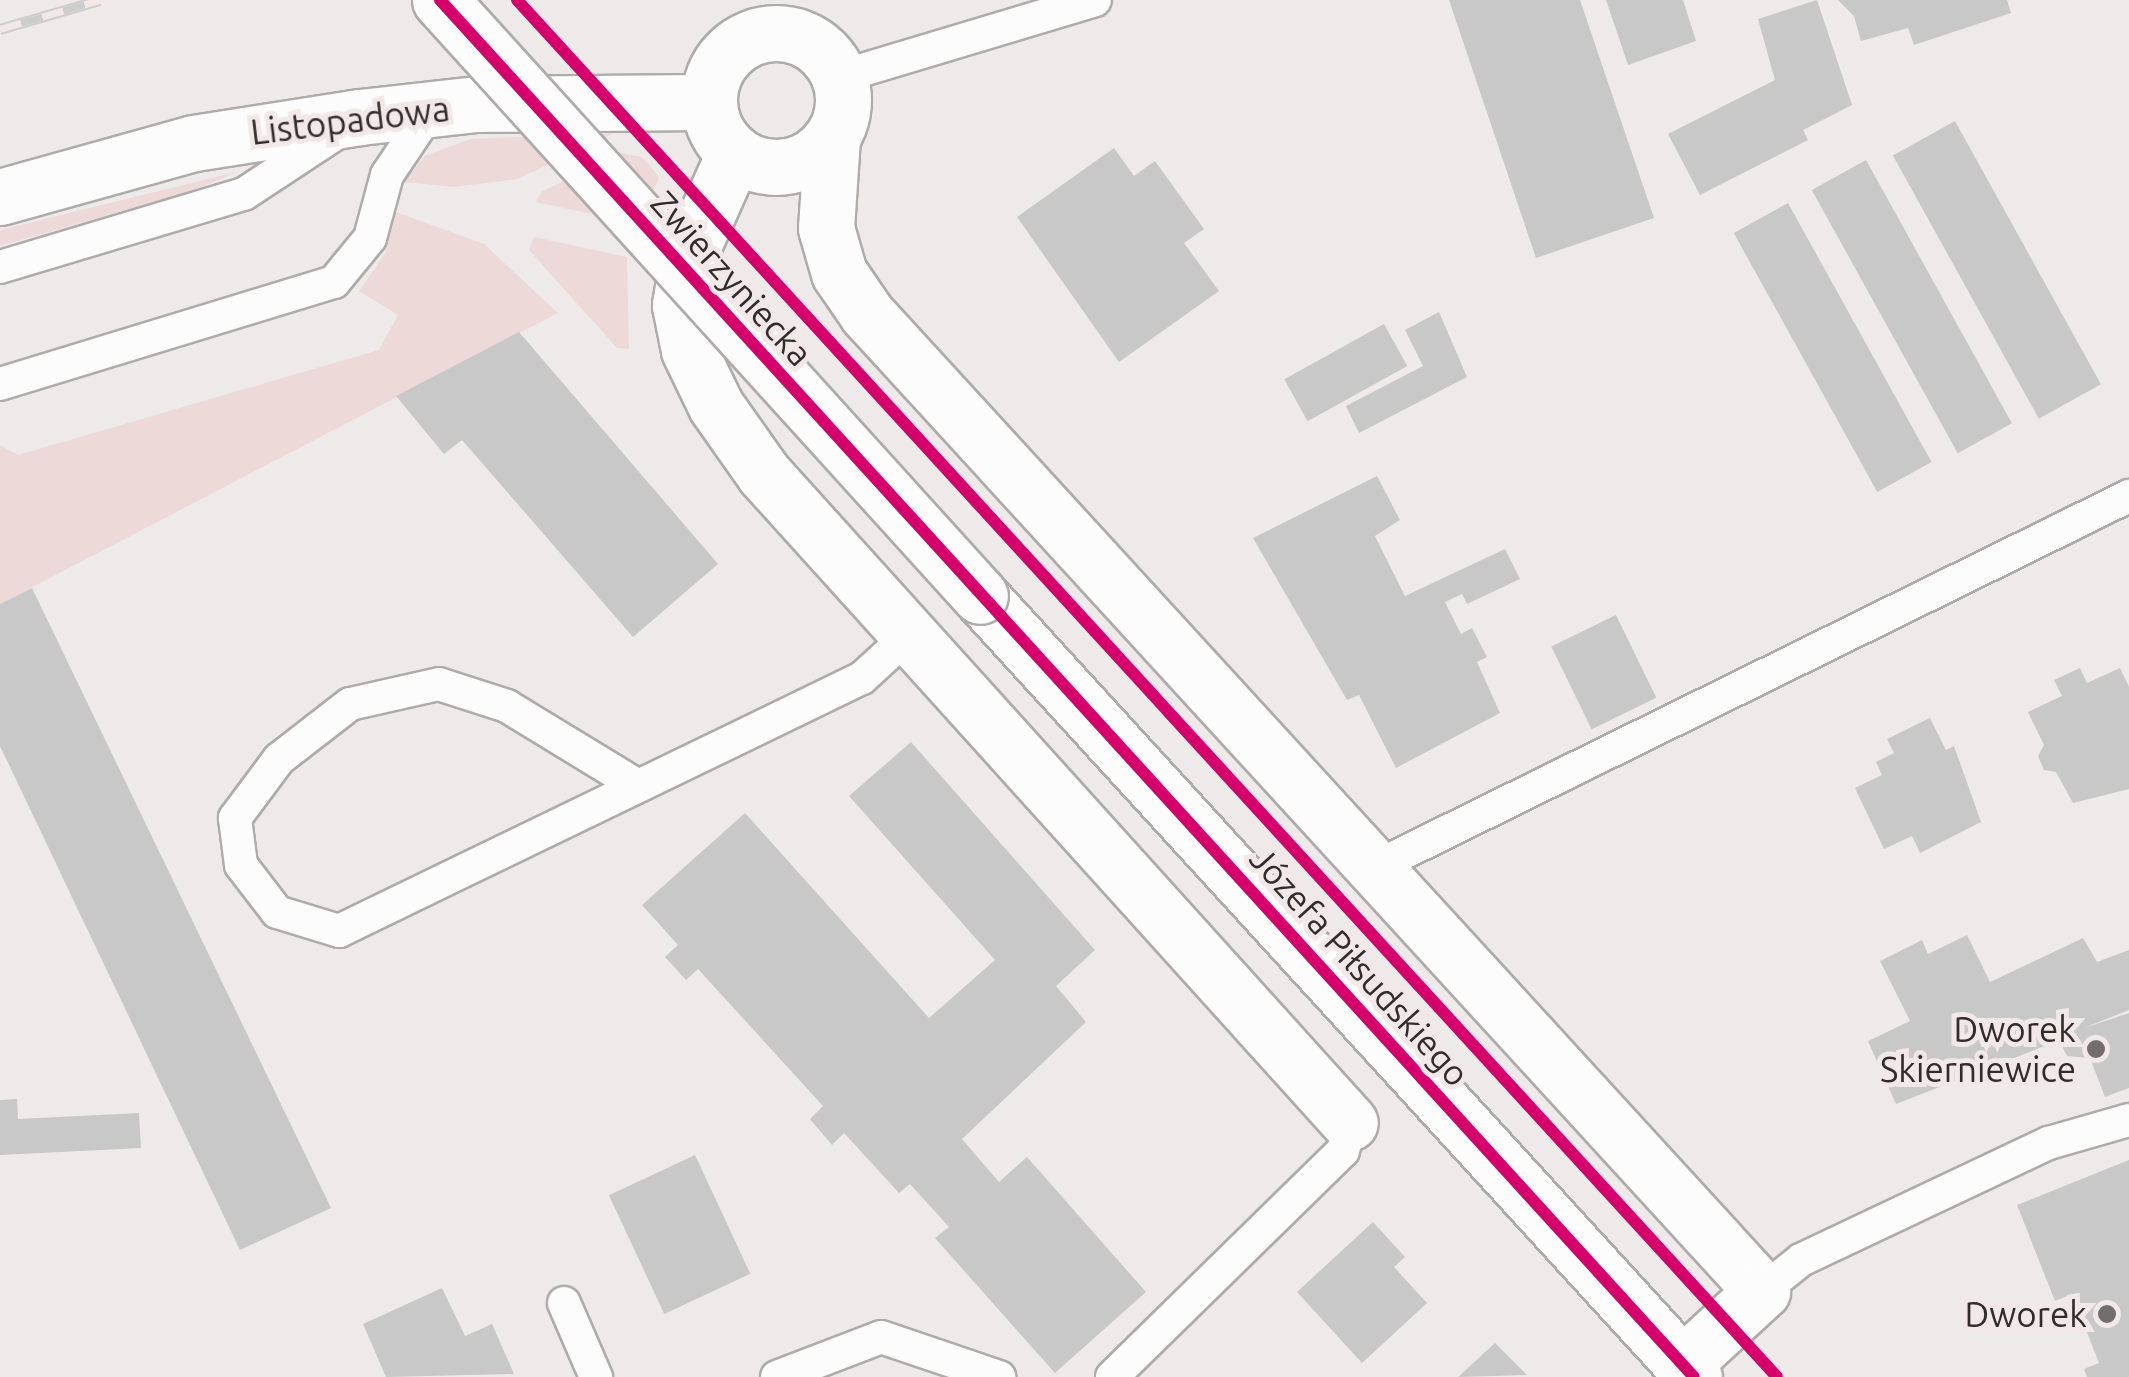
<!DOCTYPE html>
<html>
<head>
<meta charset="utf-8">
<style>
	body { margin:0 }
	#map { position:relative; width:2129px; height:1377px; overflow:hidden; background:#efeaea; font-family:Ubuntu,sans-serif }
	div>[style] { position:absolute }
	.green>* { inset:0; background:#ecd9d8 }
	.building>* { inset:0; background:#c8c8c8; transform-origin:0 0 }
	.roads { filter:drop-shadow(2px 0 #afabab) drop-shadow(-2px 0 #afabab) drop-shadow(0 2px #afabab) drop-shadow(0 -2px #afabab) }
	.lane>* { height:32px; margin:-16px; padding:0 16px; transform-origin:16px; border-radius:16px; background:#fdfcfc }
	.street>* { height:55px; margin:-27.5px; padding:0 27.5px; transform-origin:27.5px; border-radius:27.5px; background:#fdfcfc }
	.street>.ring { margin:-27.5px; padding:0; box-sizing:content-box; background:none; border:55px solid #fdfcfc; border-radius:50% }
	.secondary>* { height:55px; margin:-27.5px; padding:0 27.5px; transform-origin:27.5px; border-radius:27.5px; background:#fdfcfc }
	.rail>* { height:11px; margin-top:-5.5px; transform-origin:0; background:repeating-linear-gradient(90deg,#f2e8e7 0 22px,#cecdcd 0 44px); box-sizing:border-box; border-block:2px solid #cecdcd }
	.bridges { filter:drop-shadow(2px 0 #afabab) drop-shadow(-2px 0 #afabab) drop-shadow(0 2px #afabab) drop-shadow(0 -2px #afabab) }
	.secondary-bridge>* { height:55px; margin:-27.5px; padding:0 27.5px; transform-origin:27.5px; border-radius:27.5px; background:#fdfcfc }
	.cycleway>* { height:12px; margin:-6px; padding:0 6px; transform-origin:6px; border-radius:6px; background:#d6006c }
	.dots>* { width:28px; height:28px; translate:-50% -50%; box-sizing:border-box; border:5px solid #f2e8e7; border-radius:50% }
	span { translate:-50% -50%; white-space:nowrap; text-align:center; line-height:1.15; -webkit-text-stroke:10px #f2e8e7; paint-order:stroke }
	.street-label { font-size:35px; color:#302c2c }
	.poi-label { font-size:35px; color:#302c2c }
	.right { translate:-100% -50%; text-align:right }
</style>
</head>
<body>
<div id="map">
	<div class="green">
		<div style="clip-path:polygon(614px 133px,518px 179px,454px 187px,404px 182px,425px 156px,471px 139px)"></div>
		<div style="clip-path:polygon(622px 153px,642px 157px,659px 177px,639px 224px,536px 202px,541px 192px)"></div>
		<div style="clip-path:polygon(240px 171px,188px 192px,0 246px,0 230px)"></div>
		<div style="clip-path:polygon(396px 212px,484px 244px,558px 313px,0 604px,0 445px,18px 455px,379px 350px,398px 315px,359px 291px,386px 252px)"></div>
		<div style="clip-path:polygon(534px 237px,627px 257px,629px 349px,617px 348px,529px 250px)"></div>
	</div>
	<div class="building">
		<div style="clip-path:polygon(1449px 0,1580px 0,1654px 218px,1536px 258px)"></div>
		<div style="clip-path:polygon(1606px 0,1683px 0,1696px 41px,1628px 65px)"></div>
		<div style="clip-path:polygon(1817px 0,1852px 105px,1803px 130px,1808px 140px,1700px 195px,1668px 134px,1775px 80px,1758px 19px)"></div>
		<div style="clip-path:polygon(1838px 0,2007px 0,2011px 13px,1914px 45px,1908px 28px,1861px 41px,1854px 16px)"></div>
		<div style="left:1955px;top:121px;width:301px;height:71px;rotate:61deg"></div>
		<div style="clip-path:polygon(1114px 148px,1134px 176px,1155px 161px,1204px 229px,1184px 243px,1219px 291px,1119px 362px,1017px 217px)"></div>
		<div style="left:1866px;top:160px;width:301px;height:62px;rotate:61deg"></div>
		<div style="left:1788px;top:203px;width:296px;height:62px;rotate:61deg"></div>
		<div style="clip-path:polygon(1439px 312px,1467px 377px,1359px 433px,1346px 406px,1423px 366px,1405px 330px)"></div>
		<div style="left:1384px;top:324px;width:48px;height:114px;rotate:61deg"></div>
		<div style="clip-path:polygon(519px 332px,718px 564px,633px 637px,462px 440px,444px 454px,396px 396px)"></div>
		<div style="clip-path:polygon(1377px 476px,1400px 520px,1375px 536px,1405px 596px,1505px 549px,1520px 579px,1467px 604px,1462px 594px,1445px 602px,1461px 634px,1472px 628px,1487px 657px,1477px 662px,1500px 713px,1396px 768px,1359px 695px,1347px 700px,1253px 538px)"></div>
		<div style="clip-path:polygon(32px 588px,331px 1208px,240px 1250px,0 746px,0 604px)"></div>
		<div style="left:1616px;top:615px;width:92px;height:72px;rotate:64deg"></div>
		<div style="clip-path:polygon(2080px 668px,2087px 683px,2120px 668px,2129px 687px,2129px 789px,2073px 803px,2056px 772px,2044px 770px,2038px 756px,2044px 745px,2028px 712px,2062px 696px,2054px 680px)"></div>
		<div style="clip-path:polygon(1930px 718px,1946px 750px,1954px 746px,1981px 822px,1920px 853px,1912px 836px,1884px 849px,1855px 788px,1882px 775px,1876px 762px,1894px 753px,1887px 739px)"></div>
		<div style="clip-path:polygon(911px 742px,1095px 950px,1056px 986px,1086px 1022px,962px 1139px,999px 1182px,1027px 1157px,1146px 1292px,1055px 1373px,935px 1238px,949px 1227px,910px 1184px,899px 1193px,844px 1133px,832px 1145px,810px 1119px,823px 1106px,698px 969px,686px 980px,665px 957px,678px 945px,642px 905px,745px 813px,929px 1018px,995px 960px,849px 796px)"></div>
		<div style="clip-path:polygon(1967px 935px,1990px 982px,2083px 938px,2097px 962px,2129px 950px,2129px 1010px,2084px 1028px,2129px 1013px,2129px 1088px,2105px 1097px,2090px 1058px,2067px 1056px,2060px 1042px,2081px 1032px,1896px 1104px,1868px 1041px,1910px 1021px,1880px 961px,1922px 940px,1928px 954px)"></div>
		<div style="clip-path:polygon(17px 1099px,18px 1119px,139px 1113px,141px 1148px,0 1155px,0 1100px)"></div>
		<div style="left:695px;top:1155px;width:131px;height:95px;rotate:65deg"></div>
		<div style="clip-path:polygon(2129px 1160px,2129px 1377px,2087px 1377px,2084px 1369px,2099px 1363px,2072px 1294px,2055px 1301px,2017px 1205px)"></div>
		<div style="clip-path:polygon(1373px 1222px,1405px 1257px,1394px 1267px,1427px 1303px,1362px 1363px,1297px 1292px)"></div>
		<div style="clip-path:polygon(442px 1288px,465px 1336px,492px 1324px,514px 1374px,386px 1377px,363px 1324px)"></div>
		<div style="clip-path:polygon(1495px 1343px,1527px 1375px,1458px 1377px)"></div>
	</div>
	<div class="roads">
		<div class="lane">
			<div style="left:839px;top:77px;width:267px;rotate:-16.7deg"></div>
			<div style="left:0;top:267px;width:255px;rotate:-16.7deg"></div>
			<div style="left:244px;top:194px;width:116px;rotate:-33.4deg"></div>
			<div style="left:0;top:384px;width:349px;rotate:-17deg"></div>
			<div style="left:334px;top:282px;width:57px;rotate:-50.7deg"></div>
			<div style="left:370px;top:238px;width:65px;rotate:-74.9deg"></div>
			<div style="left:387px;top:175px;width:81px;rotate:-56.1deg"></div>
			<div style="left:638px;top:786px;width:153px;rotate:-148.6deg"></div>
			<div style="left:507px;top:706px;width:71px;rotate:-162.1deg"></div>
			<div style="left:439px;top:684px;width:91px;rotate:167.3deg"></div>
			<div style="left:350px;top:704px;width:90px;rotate:142.2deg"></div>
			<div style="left:279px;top:759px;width:74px;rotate:126.7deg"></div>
			<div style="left:235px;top:818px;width:47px;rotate:82.7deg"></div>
			<div style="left:241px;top:865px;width:59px;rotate:52.5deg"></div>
			<div style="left:277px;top:912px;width:65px;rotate:17deg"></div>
			<div style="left:339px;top:931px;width:581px;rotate:-25.82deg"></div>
			<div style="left:862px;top:678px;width:64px;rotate:-42.5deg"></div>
			<div style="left:1373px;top:868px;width:843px;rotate:-26.2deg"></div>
			<div style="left:1762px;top:1291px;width:50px;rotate:-38.5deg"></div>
			<div style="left:1801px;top:1260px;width:274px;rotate:-25.3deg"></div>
			<div style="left:2049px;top:1143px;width:83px;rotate:-16deg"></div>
			<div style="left:564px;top:1303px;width:81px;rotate:66.6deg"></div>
			<div style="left:777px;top:1377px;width:111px;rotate:-21deg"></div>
			<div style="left:881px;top:1337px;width:125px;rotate:18.7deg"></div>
			<div style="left:1112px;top:1377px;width:323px;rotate:-44.4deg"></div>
			<div style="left:1343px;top:1151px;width:29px;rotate:-76deg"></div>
		</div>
		<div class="street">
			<div class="ring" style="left:709px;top:33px;width:79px;height:79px"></div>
			<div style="left:832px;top:138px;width:90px;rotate:93.8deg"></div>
			<div style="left:826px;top:228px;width:47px;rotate:73.9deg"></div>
			<div style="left:839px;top:273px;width:50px;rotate:55.7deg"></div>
			<div style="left:867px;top:314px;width:1325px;rotate:47.51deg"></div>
			<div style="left:1762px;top:1291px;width:108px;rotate:137.3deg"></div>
			<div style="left:734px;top:154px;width:113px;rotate:114.1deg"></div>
			<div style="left:688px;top:257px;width:49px;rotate:99.5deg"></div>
			<div style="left:680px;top:305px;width:46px;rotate:78.7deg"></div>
			<div style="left:689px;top:350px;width:62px;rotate:64.3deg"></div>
			<div style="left:716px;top:406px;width:83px;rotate:54.8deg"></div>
			<div style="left:764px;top:474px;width:874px;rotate:47.92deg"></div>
			<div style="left:0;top:197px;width:201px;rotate:-15.6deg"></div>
			<div style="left:194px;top:143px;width:168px;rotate:-8.9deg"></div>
			<div style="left:360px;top:117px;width:117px;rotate:-6.4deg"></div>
			<div style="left:476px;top:104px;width:232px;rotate:-0.5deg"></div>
		</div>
		<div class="secondary">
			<div style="left:980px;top:596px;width:1058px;rotate:47.57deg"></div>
		</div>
	</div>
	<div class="rail">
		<div style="left:0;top:29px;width:104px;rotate:-16.2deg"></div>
	</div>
	<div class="bridges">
		<div class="secondary-bridge">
			<div style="left:440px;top:0;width:804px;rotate:47.82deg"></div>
		</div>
	</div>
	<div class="cycleway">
		<div style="left:440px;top:0;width:1862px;rotate:47.68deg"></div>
		<div style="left:517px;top:0;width:1866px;rotate:47.54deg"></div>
	</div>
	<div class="dots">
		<div style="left:2096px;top:1049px;background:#736e6e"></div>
		<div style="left:2107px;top:1314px;background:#736e6e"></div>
	</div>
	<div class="street-label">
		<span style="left:350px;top:120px;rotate:-7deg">Listopadowa</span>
		<span style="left:732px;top:278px;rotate:48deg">Zwierzyniecka</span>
		<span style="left:1360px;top:966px;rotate:48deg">Józefa Piłsudskiego</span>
	</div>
	<div class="poi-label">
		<span class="right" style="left:2076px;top:1049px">Dworek<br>Skierniewice</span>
		<span class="right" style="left:2087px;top:1314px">Dworek</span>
	</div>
</div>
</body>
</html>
